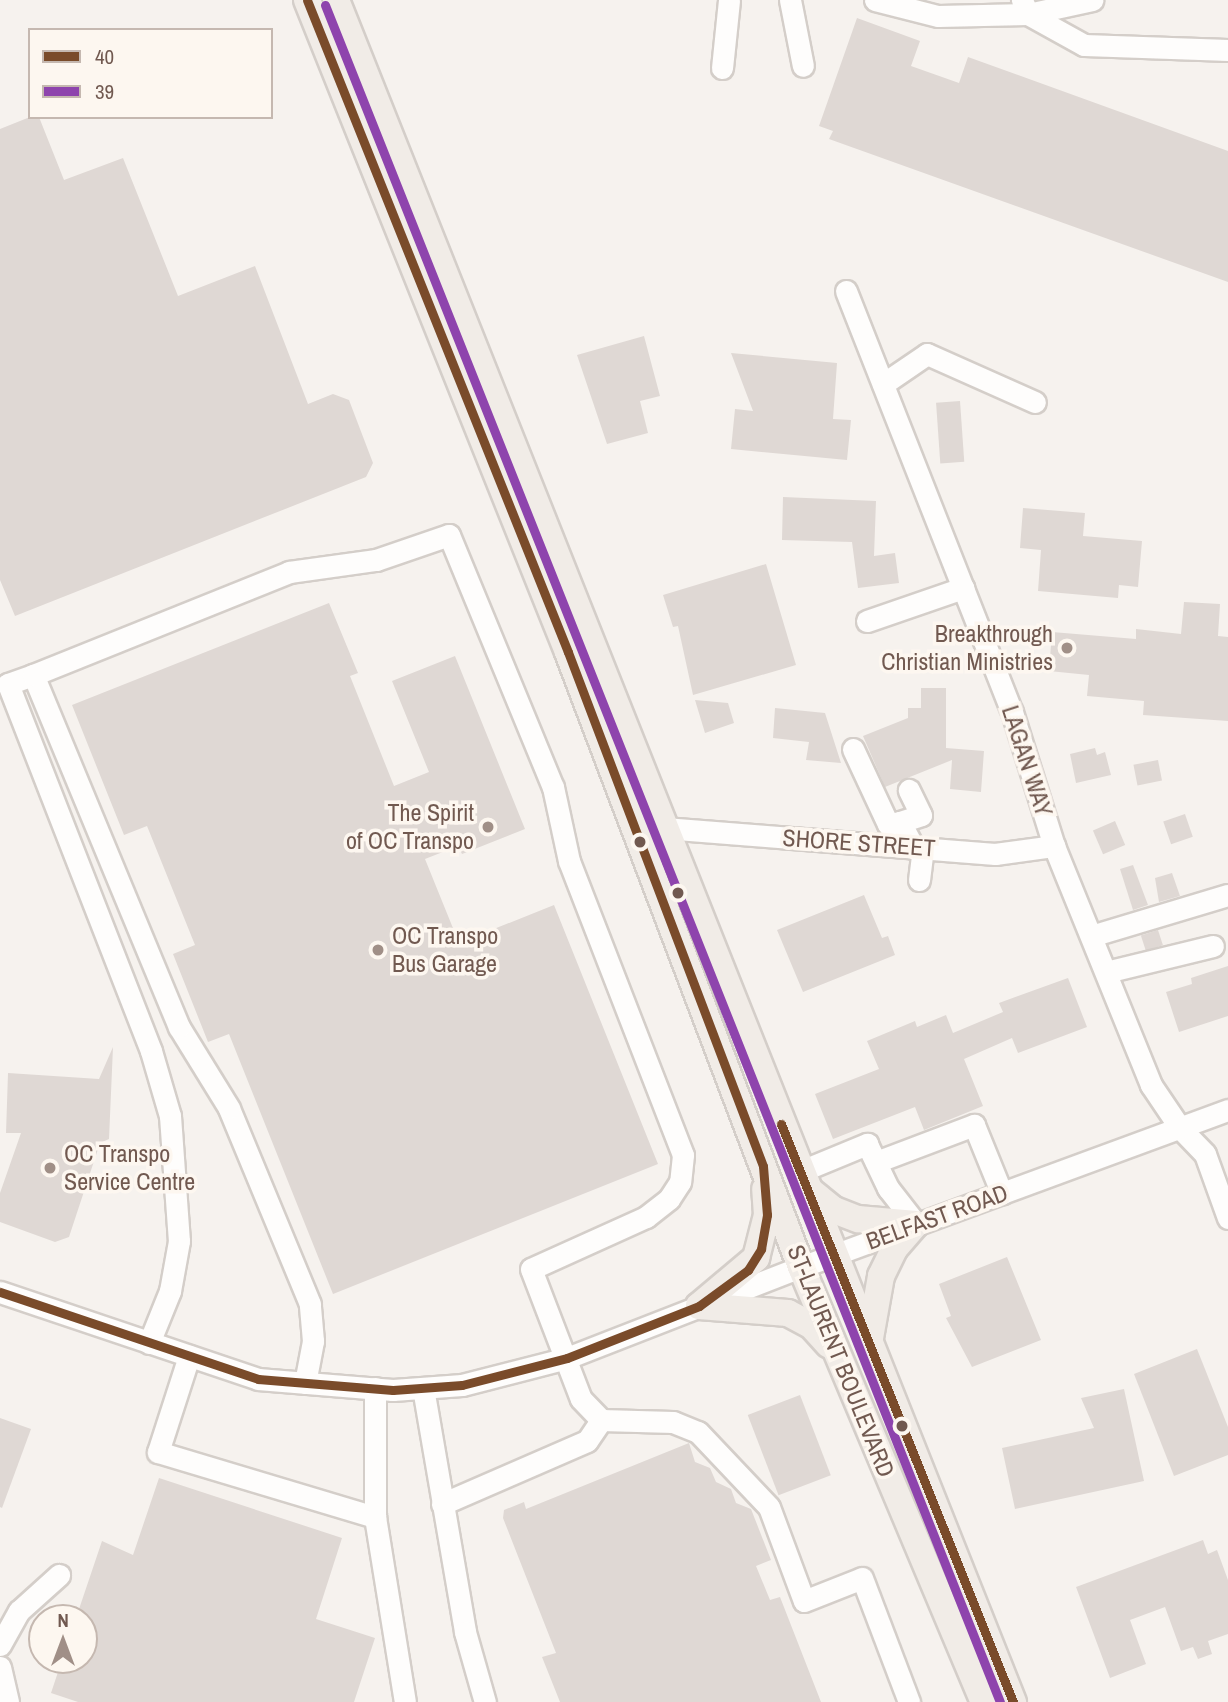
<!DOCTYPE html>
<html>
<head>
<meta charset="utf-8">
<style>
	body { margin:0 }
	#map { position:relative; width:1228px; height:1702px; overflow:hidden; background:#f6f2ee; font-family:"Archivo Narrow",sans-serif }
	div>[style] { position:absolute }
	.building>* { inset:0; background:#dfd8d4; transform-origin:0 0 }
	.roads { filter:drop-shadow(2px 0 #d4cec9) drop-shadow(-2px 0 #d4cec9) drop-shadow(0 2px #d4cec9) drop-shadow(0 -2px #d4cec9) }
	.minor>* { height:21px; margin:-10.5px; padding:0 10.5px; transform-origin:10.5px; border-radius:10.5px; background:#fefdfc }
	.major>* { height:26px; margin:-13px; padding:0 13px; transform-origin:13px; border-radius:13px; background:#f1ece7 }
	.bus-1>* { height:9px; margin:-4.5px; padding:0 4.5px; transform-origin:4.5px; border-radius:4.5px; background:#7a4b2a }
	.bus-2>* { height:9px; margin:-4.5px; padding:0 4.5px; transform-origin:4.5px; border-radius:4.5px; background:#8e44ad }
	.dots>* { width:19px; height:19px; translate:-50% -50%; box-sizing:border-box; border:4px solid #fdf7f0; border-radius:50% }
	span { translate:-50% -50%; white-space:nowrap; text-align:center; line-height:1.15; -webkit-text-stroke:7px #fdf7f0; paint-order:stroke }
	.poi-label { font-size:24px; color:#715950 }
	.right { translate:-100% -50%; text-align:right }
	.left { translate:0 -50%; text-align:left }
	.street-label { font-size:24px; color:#715950 }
	.legend { position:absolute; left:28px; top:28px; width:245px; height:91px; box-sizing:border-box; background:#fdf7f0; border:2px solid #c5b8b0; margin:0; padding:9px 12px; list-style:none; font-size:21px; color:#715950 }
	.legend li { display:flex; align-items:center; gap:14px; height:35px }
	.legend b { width:35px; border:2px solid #c5b8b0 }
	.north { position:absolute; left:28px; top:1604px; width:70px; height:70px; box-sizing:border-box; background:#fdf7f0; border:2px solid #c5b8b0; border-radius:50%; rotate:0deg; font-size:19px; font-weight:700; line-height:28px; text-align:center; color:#715950 }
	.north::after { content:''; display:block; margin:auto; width:24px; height:32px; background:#a08f87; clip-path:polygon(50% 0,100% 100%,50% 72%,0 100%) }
</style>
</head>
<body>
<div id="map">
	<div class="building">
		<div style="clip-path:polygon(857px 18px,920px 41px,911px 66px,959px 83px,968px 57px,1228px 151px,1228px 282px,829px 139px,833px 131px,819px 126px)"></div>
		<div style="clip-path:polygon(30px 117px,39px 117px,64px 180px,123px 158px,178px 296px,255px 266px,308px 404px,333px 394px,349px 400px,373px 463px,366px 477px,15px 616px,0 580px,0 129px)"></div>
		<div style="clip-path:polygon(644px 336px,660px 396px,640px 401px,648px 433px,607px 444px,577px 355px)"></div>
		<div style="clip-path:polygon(731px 353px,837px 363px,833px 419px,851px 420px,847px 460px,731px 449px,735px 409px,753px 411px)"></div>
		<div style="left:960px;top:401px;width:61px;height:24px;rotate:86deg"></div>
		<div style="clip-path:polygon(783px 497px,876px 501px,874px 556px,895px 553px,899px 583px,858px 588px,852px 542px,782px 540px)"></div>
		<div style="clip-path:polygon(1023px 508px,1085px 513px,1083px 536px,1142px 541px,1138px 587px,1119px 585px,1118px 598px,1038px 591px,1041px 550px,1020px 548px)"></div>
		<div style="clip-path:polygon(766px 564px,796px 665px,693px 695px,678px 626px,673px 627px,663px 595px)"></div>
		<div style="clip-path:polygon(1184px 602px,1220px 604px,1218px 636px,1228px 637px,1228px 721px,1143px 715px,1144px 701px,1087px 696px,1089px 675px,1049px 671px,1052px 632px,1136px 639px,1136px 629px,1181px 634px)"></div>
		<div style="clip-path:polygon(329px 603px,358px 673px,350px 676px,394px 786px,429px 772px,392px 681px,455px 656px,525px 829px,462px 854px,458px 846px,425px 859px,459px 943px,554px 905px,658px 1164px,333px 1294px,229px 1034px,208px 1042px,173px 954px,195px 945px,147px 826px,124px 835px,72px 705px)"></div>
		<div style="clip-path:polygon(921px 688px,946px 688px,946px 748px,984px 751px,981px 792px,950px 789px,952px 760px,885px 787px,863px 736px,908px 718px,908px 708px,921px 708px)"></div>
		<div style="clip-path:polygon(695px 700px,728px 703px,734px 723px,705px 733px)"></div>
		<div style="clip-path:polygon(775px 708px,825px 713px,841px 763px,806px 760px,809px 742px,773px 738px)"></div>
		<div style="clip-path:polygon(1095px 748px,1097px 755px,1105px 752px,1111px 775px,1076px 783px,1070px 754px)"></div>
		<div style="left:1158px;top:760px;width:21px;height:25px;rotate:79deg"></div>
		<div style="left:1185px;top:814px;width:24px;height:23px;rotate:71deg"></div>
		<div style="left:1115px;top:821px;width:26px;height:24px;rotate:67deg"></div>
		<div style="clip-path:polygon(1133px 865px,1148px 905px,1133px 910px,1120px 869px)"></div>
		<div style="clip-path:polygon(1172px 873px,1180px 896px,1159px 902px,1155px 878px)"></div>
		<div style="clip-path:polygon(864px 895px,882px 938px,888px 936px,895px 955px,803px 992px,777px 930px)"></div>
		<div style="left:1158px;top:930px;width:16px;height:18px;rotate:72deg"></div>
		<div style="clip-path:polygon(1228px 966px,1228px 1016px,1179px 1032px,1166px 992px,1192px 984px,1191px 978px)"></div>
		<div style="clip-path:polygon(1068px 978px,1087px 1027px,1018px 1053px,1012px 1038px,964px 1059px,983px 1106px,924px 1130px,915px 1107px,833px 1139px,815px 1094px,879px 1069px,867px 1041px,915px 1021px,917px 1027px,946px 1015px,953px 1033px,1003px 1012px,999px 1003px)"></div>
		<div style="clip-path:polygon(113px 1047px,109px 1139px,100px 1143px,69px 1237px,55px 1242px,0 1222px,0 1193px,21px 1133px,6px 1133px,8px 1073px,99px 1079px)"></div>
		<div style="clip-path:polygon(1007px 1257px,1041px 1340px,972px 1367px,946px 1318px,951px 1316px,939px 1284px)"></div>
		<div style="clip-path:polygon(1197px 1349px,1228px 1427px,1228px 1455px,1174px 1476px,1134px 1374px)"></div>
		<div style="clip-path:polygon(1124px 1389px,1144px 1481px,1015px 1509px,1002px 1448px,1094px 1428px,1081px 1398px)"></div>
		<div style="left:800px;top:1395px;width:86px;height:56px;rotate:69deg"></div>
		<div style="clip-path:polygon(0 1418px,31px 1429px,2px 1508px,0 1507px)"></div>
		<div style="clip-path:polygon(689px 1443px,695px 1462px,710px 1468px,716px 1482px,731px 1489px,736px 1503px,751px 1509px,771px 1560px,756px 1566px,770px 1600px,780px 1597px,821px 1702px,560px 1702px,542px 1657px,556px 1653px,503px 1518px,504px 1510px,524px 1502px,526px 1509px)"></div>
		<div style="clip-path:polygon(159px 1478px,342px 1538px,316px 1619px,375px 1638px,354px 1702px,78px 1702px,51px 1693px,62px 1660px,84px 1660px,84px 1618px,76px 1618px,102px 1541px,133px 1555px)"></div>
		<div style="clip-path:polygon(1203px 1540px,1208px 1554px,1217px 1550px,1228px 1580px,1228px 1634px,1208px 1641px,1212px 1654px,1198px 1659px,1193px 1647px,1181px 1651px,1165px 1607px,1130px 1620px,1146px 1664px,1110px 1678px,1076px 1587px)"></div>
	</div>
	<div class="roads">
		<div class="minor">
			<div style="left:790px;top:0;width:67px;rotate:78.9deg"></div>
			<div style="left:875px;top:0;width:65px;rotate:14.3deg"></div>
			<div style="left:938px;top:16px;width:90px;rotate:-1.3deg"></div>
			<div style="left:1028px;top:14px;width:66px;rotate:-12.3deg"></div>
			<div style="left:1022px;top:0;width:15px;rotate:67deg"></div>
			<div style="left:1028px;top:14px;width:64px;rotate:29deg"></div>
			<div style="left:1084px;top:45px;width:144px;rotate:2deg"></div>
			<div style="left:722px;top:68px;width:68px;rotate:-84.1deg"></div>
			<div style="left:846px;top:291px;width:453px;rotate:68.5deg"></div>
			<div style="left:1012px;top:712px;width:140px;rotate:72.6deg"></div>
			<div style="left:1054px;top:846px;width:258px;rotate:67.9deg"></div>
			<div style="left:1151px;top:1085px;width:52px;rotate:56deg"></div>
			<div style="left:1180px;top:1128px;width:36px;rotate:46deg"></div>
			<div style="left:1205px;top:1154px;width:68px;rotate:70.2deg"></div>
			<div style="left:883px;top:384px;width:53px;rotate:-34.3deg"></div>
			<div style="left:927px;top:354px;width:118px;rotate:24deg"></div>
			<div style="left:867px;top:621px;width:102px;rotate:-19deg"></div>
			<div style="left:33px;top:675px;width:27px;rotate:160deg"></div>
			<div style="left:8px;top:684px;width:394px;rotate:68.7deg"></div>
			<div style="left:151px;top:1051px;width:68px;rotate:73.7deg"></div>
			<div style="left:170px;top:1116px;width:125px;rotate:85.9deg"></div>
			<div style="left:179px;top:1241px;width:51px;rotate:100.2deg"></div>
			<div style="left:170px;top:1291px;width:56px;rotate:112deg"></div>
			<div style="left:853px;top:749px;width:83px;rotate:65deg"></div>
			<div style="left:888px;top:824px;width:12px;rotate:-9deg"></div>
			<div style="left:900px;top:822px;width:30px;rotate:62deg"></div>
			<div style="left:900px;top:822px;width:22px;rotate:-18deg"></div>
			<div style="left:921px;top:815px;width:28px;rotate:-116deg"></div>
			<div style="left:664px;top:828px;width:332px;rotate:4.5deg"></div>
			<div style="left:995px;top:854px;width:60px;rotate:-7.7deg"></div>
			<div style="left:919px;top:880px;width:32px;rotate:-83deg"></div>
			<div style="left:1091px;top:936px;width:143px;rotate:-16.7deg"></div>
			<div style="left:1106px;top:972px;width:110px;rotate:-13.7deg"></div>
			<div style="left:876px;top:1162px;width:105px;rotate:-20.7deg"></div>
			<div style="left:974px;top:1125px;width:74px;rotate:67.9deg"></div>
			<div style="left:799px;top:1172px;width:74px;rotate:-22.4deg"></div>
			<div style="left:867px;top:1144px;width:49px;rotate:64.5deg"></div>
			<div style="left:888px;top:1188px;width:46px;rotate:52.1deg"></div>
			<div style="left:0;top:1292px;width:272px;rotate:18.6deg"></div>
			<div style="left:258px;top:1379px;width:135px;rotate:4.7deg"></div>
			<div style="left:393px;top:1390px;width:69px;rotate:-4.1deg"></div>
			<div style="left:462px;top:1385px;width:108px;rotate:-14.4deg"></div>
			<div style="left:567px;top:1358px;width:251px;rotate:-21.3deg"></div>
			<div style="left:801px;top:1267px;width:455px;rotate:-20.2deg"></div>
			<div style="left:189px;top:1356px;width:101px;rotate:107.9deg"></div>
			<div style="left:158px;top:1452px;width:227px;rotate:16.7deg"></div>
			<div style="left:375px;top:1517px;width:129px;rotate:-90deg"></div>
			<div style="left:305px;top:1383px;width:43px;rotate:-79.2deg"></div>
			<div style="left:313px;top:1341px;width:37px;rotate:-95deg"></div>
			<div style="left:310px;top:1304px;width:212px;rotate:-112.5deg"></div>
			<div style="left:229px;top:1108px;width:95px;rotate:-121.7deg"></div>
			<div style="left:179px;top:1027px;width:381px;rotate:-112.5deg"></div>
			<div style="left:33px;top:675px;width:276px;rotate:-21.9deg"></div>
			<div style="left:289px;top:572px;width:88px;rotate:-7.9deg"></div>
			<div style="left:376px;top:560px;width:77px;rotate:-18.9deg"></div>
			<div style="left:449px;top:535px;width:273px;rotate:67.6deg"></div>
			<div style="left:553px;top:787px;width:76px;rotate:77.8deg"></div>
			<div style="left:569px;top:861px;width:315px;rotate:68.8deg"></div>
			<div style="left:683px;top:1155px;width:27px;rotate:96deg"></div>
			<div style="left:680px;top:1182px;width:20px;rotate:123deg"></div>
			<div style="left:669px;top:1199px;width:29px;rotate:142deg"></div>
			<div style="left:646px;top:1217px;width:126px;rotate:155.7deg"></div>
			<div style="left:531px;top:1269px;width:139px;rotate:69deg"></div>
			<div style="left:581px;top:1399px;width:29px;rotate:46deg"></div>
			<div style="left:601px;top:1420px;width:72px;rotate:1.6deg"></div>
			<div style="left:673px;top:1422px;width:27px;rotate:22deg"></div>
			<div style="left:698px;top:1432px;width:103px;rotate:46.6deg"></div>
			<div style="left:769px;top:1507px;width:100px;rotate:69.6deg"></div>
			<div style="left:804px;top:1601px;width:62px;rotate:-21.6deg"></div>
			<div style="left:862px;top:1578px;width:133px;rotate:69.2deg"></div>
			<div style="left:423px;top:1388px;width:248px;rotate:80.2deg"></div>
			<div style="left:465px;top:1632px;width:73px;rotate:74.1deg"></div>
			<div style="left:442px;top:1504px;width:158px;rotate:-23.5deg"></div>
			<div style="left:587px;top:1441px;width:25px;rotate:-56deg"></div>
			<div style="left:375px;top:1517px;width:187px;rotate:80.8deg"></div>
			<div style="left:0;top:1645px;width:39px;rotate:-61deg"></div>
			<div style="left:19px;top:1611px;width:54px;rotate:-42deg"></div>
			<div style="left:0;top:1667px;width:36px;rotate:77deg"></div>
		</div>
		<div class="major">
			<div style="left:307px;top:0;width:702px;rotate:68.18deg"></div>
			<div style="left:568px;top:652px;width:658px;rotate:69.25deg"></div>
			<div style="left:801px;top:1267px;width:472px;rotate:67.2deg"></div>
			<div style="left:336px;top:0;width:1832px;rotate:68.31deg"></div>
			<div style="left:808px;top:1189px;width:33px;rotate:39deg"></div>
			<div style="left:834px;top:1210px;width:26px;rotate:21deg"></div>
			<div style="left:858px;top:1219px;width:58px;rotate:4.9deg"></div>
			<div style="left:699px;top:1306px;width:75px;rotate:-40.1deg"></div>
			<div style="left:756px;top:1258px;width:44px;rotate:-75.7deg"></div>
			<div style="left:767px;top:1215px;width:26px;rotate:-94deg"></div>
			<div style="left:699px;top:1306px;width:89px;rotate:4.5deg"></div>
			<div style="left:788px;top:1313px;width:27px;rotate:28deg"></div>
			<div style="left:812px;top:1326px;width:25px;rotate:48deg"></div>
			<div style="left:870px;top:1338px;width:63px;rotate:-79.9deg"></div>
			<div style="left:881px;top:1276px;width:30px;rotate:-64deg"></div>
			<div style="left:894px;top:1249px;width:33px;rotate:-49deg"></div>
		</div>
	</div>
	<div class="bus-1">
		<div style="left:781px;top:1124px;width:623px;rotate:68.13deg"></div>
		<div style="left:0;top:1292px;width:272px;rotate:18.6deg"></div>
		<div style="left:258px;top:1379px;width:135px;rotate:4.7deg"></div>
		<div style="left:393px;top:1390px;width:69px;rotate:-4.1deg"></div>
		<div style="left:462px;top:1385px;width:108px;rotate:-14.4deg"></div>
		<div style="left:567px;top:1358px;width:142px;rotate:-21.5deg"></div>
		<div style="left:699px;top:1306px;width:61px;rotate:-36.3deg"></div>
		<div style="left:748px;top:1270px;width:25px;rotate:-58deg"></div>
		<div style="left:761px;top:1249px;width:35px;rotate:-80deg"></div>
		<div style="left:767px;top:1215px;width:49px;rotate:-94.7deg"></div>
		<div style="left:763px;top:1166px;width:550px;rotate:-110.78deg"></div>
		<div style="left:568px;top:652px;width:702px;rotate:-111.82deg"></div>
	</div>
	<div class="bus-2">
		<div style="left:325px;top:5px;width:1826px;rotate:68.31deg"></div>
	</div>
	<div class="dots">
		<div style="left:1067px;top:648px;background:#a08f87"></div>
		<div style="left:488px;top:827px;background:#a08f87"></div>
		<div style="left:640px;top:842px;background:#715950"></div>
		<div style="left:678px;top:893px;background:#715950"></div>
		<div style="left:378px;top:950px;background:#a08f87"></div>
		<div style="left:50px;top:1168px;background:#a08f87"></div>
		<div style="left:902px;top:1426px;background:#715950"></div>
	</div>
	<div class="poi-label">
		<span class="right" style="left:1053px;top:648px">Breakthrough<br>Christian Ministries</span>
		<span class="right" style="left:474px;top:827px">The Spirit<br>of OC Transpo</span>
		<span class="left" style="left:392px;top:950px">OC Transpo<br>Bus Garage</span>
		<span class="left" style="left:64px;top:1168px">OC Transpo<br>Service Centre</span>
	</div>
	<div class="street-label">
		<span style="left:1027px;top:761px;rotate:72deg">LAGAN WAY</span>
		<span style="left:859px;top:843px;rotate:4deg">SHORE STREET</span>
		<span style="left:937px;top:1217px;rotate:-20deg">BELFAST ROAD</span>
		<span style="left:841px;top:1361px;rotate:68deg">ST-LAURENT BOULEVARD</span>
	</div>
	<ul class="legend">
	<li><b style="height:9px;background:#7a4b2a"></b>40</li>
	<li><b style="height:9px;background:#8e44ad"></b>39</li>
	</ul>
	<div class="north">N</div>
</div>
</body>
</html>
